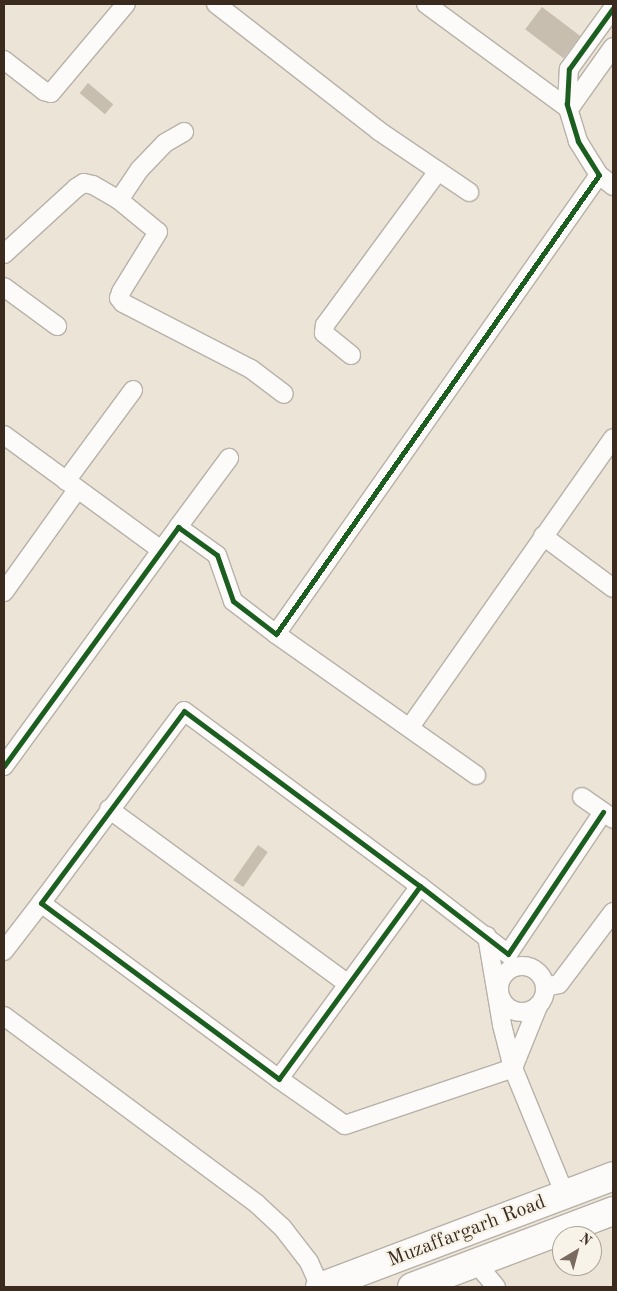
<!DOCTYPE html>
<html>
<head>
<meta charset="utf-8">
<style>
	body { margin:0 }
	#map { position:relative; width:617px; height:1291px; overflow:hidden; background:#ebe4d7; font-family:"Old Standard TT",serif }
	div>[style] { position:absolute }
	.building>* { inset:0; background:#c8beaf; transform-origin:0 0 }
	.roads { filter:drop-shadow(1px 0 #b7b1a8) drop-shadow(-1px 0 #b7b1a8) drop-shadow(0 1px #b7b1a8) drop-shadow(0 -1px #b7b1a8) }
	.street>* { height:18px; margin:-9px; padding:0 9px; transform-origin:9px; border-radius:9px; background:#fcfbf9 }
	.street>.ring { margin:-9px; padding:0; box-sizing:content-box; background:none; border:18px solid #fcfbf9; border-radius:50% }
	.primary>* { height:28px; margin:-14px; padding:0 14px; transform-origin:14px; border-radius:14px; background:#fcfbf9 }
	.cycleway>* { height:5px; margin:-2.5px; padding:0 2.5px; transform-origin:2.5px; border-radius:2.5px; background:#1b5e20 }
	span { translate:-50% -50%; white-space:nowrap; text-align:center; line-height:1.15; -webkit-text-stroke:4.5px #f7f3e8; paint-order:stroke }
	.street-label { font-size:20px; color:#3b2a1e }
	.frame { position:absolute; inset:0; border:5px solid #3b2a1e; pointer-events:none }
	.north { position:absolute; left:552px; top:1226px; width:50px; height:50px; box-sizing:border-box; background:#f7f3e8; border:1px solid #aca397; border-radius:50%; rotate:37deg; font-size:14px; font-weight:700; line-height:20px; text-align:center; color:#3b2a1e }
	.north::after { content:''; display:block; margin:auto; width:18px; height:22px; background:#796b5f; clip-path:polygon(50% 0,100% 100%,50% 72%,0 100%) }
</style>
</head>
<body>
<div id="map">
	<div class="building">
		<div style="left:542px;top:7px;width:48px;height:28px;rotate:37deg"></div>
		<div style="left:88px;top:83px;width:33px;height:13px;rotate:40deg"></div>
		<div style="left:258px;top:845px;width:12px;height:43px;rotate:35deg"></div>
	</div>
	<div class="roads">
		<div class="street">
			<div style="left:216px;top:4px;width:207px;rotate:37.9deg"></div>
			<div style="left:379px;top:131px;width:109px;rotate:34.1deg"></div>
			<div style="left:426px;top:4px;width:177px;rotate:36.3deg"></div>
			<div style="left:569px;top:109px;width:76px;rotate:-54.6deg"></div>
			<div style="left:4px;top:60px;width:51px;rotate:37.8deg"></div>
			<div style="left:44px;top:91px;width:7px;rotate:16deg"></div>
			<div style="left:51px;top:93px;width:116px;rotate:-49.9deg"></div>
			<div style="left:599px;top:175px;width:18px;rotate:38deg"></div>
			<div style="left:119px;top:200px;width:37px;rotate:-56deg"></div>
			<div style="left:140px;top:169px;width:36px;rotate:-46deg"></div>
			<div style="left:165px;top:143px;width:22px;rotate:-30deg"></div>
			<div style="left:4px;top:254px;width:98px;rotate:-42.5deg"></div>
			<div style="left:76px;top:188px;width:9px;rotate:-32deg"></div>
			<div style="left:84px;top:183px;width:9px;rotate:13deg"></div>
			<div style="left:93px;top:185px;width:30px;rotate:30deg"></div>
			<div style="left:119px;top:200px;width:50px;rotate:39.4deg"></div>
			<div style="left:158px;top:232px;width:70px;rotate:121.7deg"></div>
			<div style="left:121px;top:292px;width:6px;rotate:108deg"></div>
			<div style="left:119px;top:298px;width:6px;rotate:51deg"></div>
			<div style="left:123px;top:303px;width:144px;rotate:27.3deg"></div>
			<div style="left:251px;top:369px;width:41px;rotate:37.1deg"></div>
			<div style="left:4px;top:287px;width:66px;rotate:36.3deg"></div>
			<div style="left:351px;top:355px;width:35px;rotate:-141deg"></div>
			<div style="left:324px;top:333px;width:8px;rotate:-83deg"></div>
			<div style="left:325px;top:325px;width:191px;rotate:-53.7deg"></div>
			<div style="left:4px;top:435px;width:193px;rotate:36.2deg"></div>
			<div style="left:66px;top:481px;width:113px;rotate:-53.6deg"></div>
			<div style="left:178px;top:527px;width:86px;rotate:-53.5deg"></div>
			<div style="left:543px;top:536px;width:87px;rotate:36.6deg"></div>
			<div style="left:4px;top:592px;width:125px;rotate:-54.4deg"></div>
			<div style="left:276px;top:634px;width:245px;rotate:35.2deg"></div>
			<div style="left:410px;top:727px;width:353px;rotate:-54.9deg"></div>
			<div style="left:4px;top:766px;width:296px;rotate:-53.9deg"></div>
			<div style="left:178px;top:527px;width:48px;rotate:35.7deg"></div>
			<div style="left:217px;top:555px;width:49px;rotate:70.8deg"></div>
			<div style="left:233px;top:601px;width:54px;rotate:37.5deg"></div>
			<div style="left:276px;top:634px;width:561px;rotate:-54.87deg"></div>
			<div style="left:599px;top:175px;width:40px;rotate:-122deg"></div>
			<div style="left:578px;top:141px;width:39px;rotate:-107deg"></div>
			<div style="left:567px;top:104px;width:35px;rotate:-87deg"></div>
			<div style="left:569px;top:69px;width:75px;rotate:-54.2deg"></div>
			<div style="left:582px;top:797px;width:38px;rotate:35deg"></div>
			<div style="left:109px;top:809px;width:296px;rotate:36.2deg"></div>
			<div style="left:420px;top:886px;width:239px;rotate:126.2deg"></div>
			<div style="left:279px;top:1079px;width:296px;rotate:-143.5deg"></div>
			<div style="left:41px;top:903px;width:239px;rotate:-53.3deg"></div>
			<div style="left:184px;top:711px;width:294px;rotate:36.6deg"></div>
			<div style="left:420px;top:886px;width:111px;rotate:37.7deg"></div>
			<div style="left:508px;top:954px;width:171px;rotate:-56.2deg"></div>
			<div style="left:487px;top:936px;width:90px;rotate:80.4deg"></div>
			<div style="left:502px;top:1025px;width:44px;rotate:75.7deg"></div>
			<div style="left:513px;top:1068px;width:137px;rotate:67.7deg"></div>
			<div style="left:4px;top:951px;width:61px;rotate:-52.4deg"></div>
			<div class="ring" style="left:499px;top:966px;width:28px;height:28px"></div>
			<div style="left:545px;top:987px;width:14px;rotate:-12deg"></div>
			<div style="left:559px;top:984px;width:90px;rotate:-53.1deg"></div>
			<div style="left:4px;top:1016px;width:315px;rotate:36.6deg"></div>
			<div style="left:257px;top:1204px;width:34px;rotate:43deg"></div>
			<div style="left:282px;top:1227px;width:44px;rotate:52.4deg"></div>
			<div style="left:309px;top:1262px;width:27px;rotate:66deg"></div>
			<div style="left:279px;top:1079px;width:80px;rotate:34.9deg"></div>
			<div style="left:345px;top:1125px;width:177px;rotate:-18.7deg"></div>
			<div style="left:513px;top:1068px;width:67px;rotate:-68deg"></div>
			<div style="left:476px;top:1263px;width:31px;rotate:50deg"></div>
		</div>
		<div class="primary">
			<div style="left:320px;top:1287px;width:313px;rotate:-20.7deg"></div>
			<div style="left:412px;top:1287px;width:215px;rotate:-20.7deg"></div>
		</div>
	</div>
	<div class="cycleway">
		<div style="left:4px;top:766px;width:296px;rotate:-53.9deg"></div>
		<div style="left:178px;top:527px;width:48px;rotate:35.7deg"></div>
		<div style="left:217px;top:555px;width:49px;rotate:70.8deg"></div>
		<div style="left:233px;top:601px;width:54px;rotate:37.5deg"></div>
		<div style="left:276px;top:634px;width:561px;rotate:-54.87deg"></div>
		<div style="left:599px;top:175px;width:40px;rotate:-122deg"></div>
		<div style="left:578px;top:141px;width:39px;rotate:-107deg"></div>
		<div style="left:567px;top:104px;width:35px;rotate:-87deg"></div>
		<div style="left:569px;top:69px;width:75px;rotate:-54.2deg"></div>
		<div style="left:420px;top:886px;width:239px;rotate:126.2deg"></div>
		<div style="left:279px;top:1079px;width:296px;rotate:-143.5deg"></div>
		<div style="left:41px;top:903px;width:239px;rotate:-53.3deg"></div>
		<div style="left:184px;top:711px;width:294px;rotate:36.6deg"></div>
		<div style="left:420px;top:886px;width:111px;rotate:37.7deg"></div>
		<div style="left:508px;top:954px;width:171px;rotate:-56.2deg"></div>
	</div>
	<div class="street-label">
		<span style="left:467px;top:1232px;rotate:-21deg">Muzaffargarh Road</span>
	</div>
	<div class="frame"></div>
	<div class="north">N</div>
</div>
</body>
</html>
